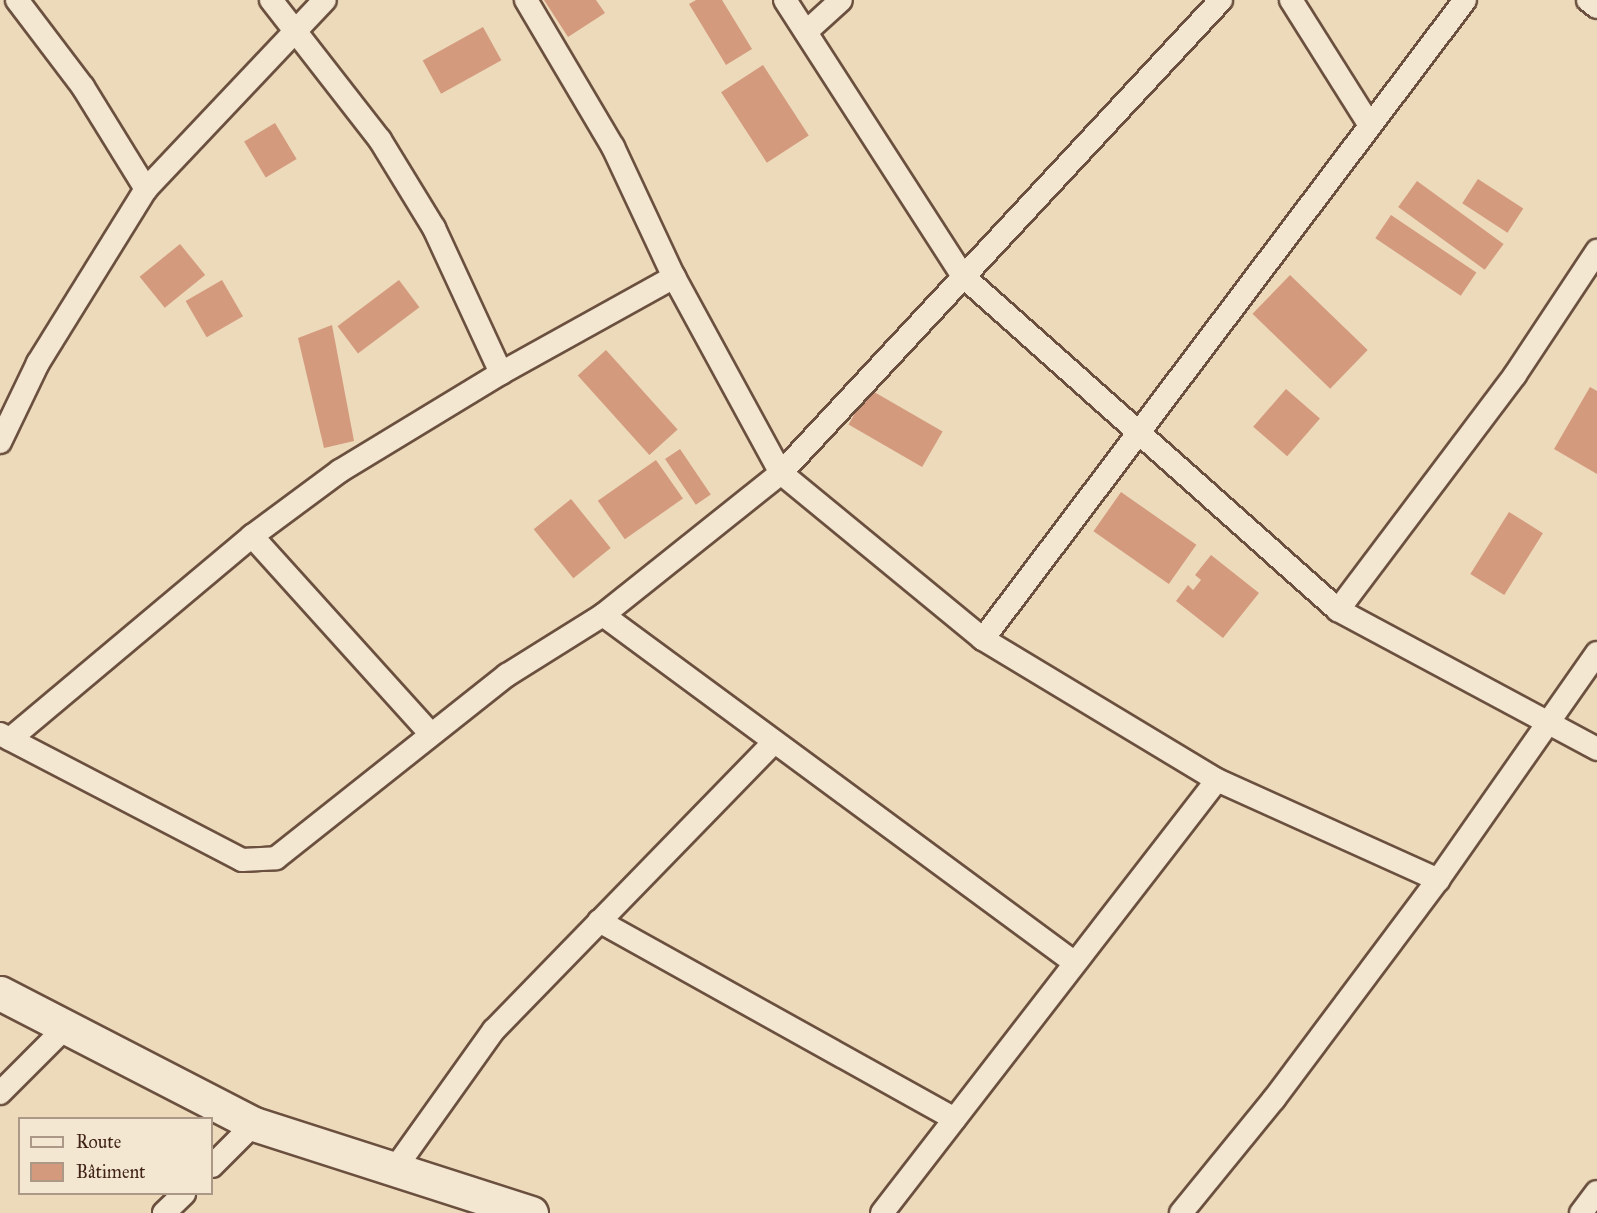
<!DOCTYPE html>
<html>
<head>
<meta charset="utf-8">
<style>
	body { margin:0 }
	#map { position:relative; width:1597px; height:1213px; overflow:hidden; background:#ecdaba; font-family:"IM FELL Great Primer",serif }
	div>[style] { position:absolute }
	.building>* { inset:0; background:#d49a7e; transform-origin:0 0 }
	.roads { filter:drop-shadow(2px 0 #6b503f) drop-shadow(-2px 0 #6b503f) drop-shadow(0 2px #6b503f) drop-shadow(0 -2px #6b503f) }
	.street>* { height:22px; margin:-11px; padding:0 11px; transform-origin:11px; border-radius:11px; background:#f3e7d2 }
	.secondary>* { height:33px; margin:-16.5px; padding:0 16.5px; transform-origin:16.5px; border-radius:16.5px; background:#f3e7d2 }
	span { translate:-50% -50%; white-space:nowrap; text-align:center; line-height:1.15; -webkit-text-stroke:4.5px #f3e7d2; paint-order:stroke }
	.legend { position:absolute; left:18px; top:1117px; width:195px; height:78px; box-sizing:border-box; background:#f3e7d2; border:2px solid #ab9887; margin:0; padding:8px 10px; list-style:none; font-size:18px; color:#402216 }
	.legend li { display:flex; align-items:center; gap:12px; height:30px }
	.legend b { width:30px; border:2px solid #ab9887 }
</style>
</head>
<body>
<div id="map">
	<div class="building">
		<div style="clip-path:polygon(544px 0,596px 0,605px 13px,568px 37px)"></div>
		<div style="clip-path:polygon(696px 0,722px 0,752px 49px,726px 65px,689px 4px)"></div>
		<div style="left:483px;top:27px;width:38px;height:69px;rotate:61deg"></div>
		<div style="left:763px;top:65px;width:84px;height:50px;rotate:57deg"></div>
		<div style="left:275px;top:123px;width:42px;height:36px;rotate:59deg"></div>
		<div style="left:1478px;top:179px;width:54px;height:29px;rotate:33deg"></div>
		<div style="left:1417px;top:181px;width:107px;height:32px;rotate:36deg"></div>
		<div style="left:1391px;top:215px;width:103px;height:28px;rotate:34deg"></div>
		<div style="left:180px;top:244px;width:40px;height:52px;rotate:51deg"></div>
		<div style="left:1290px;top:275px;width:108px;height:54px;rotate:44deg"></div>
		<div style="left:222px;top:280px;width:42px;height:42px;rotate:60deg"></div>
		<div style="left:399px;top:280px;width:34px;height:77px;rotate:53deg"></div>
		<div style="clip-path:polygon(332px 325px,354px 441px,324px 448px,298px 338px)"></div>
		<div style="left:606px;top:350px;width:107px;height:38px;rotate:48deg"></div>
		<div style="clip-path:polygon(1590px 387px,1597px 391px,1597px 474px,1554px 449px)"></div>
		<div style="left:869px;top:389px;width:85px;height:41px;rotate:30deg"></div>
		<div style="left:1286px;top:389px;width:45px;height:50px;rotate:41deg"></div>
		<div style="left:680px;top:449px;width:55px;height:18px;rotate:56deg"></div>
		<div style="left:656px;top:460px;width:47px;height:71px;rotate:55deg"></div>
		<div style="left:1121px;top:492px;width:92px;height:48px;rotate:35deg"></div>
		<div style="left:571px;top:499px;width:63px;height:48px;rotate:51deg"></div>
		<div style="left:1509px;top:512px;width:40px;height:73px;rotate:32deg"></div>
		<div style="clip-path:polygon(1211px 555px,1259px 593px,1223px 638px,1176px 601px,1188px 585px,1193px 590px,1201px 580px,1195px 575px)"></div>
	</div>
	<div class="roads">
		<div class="street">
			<div style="left:17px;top:0;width:109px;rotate:52.8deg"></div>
			<div style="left:83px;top:87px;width:120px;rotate:58.3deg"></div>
			<div style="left:271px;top:0;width:177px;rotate:52.1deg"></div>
			<div style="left:380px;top:140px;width:103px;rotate:58.5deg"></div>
			<div style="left:434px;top:228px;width:160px;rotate:65.2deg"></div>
			<div style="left:526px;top:0;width:171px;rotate:59.4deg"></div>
			<div style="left:613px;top:147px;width:144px;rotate:64.9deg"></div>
			<div style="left:674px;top:277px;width:223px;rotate:61.4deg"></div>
			<div style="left:781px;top:473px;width:261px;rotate:39.4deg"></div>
			<div style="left:983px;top:639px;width:273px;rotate:31.1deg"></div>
			<div style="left:1217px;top:780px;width:243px;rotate:24.3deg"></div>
			<div style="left:785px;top:0;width:328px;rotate:57.2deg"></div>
			<div style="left:963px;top:276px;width:502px;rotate:41.69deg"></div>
			<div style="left:1338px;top:610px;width:294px;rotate:28.2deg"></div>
			<div style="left:1291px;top:0;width:146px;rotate:57.8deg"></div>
			<div style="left:1588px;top:0;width:11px;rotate:38deg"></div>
			<div style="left:806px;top:32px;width:47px;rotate:-42.4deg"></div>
			<div style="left:0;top:442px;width:88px;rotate:-64.3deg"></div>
			<div style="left:38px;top:363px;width:205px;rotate:-58.2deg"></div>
			<div style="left:146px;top:189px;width:260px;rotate:-46.6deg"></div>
			<div style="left:252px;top:536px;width:267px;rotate:47.9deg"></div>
			<div style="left:1338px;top:610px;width:294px;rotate:-53deg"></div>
			<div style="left:1515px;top:375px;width:149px;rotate:-56.5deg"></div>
			<div style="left:603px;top:615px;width:586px;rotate:36.4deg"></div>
			<div style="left:983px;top:639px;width:800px;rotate:-52.97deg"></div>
			<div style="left:0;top:734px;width:273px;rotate:27.5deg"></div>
			<div style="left:242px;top:860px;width:34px;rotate:-3deg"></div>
			<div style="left:276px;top:858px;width:295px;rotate:-38.4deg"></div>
			<div style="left:507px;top:675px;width:113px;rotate:-32deg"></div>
			<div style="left:603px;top:615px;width:228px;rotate:-38.6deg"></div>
			<div style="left:781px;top:473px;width:646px;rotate:-47.07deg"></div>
			<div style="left:10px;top:739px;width:316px;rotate:-40deg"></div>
			<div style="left:252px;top:536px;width:109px;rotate:-36.5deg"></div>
			<div style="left:340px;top:471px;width:188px;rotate:-31.3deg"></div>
			<div style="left:501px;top:373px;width:198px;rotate:-29deg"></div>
			<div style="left:599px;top:921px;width:407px;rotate:29.1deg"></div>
			<div style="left:0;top:1093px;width:89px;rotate:-45deg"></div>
			<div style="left:212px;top:1166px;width:59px;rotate:-45deg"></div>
			<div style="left:394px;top:1170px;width:172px;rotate:-54.5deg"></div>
			<div style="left:494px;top:1030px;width:399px;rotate:-45.8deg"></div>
			<div style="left:164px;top:1213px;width:28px;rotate:-44deg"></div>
			<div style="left:882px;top:1213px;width:547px;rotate:-52.27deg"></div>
			<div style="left:1181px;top:1213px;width:147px;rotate:-50.8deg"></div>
			<div style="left:1274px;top:1099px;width:274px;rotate:-53.2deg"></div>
			<div style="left:1438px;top:880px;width:277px;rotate:-55deg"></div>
			<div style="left:1581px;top:1213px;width:26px;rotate:-53deg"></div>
		</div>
		<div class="secondary">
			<div style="left:0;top:993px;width:286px;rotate:27.3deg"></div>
			<div style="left:254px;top:1124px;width:291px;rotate:17.8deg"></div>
		</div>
	</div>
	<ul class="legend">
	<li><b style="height:8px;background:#f3e7d2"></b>Route</li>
	<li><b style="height:16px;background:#d49a7e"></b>Bâtiment</li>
	</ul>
</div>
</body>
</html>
